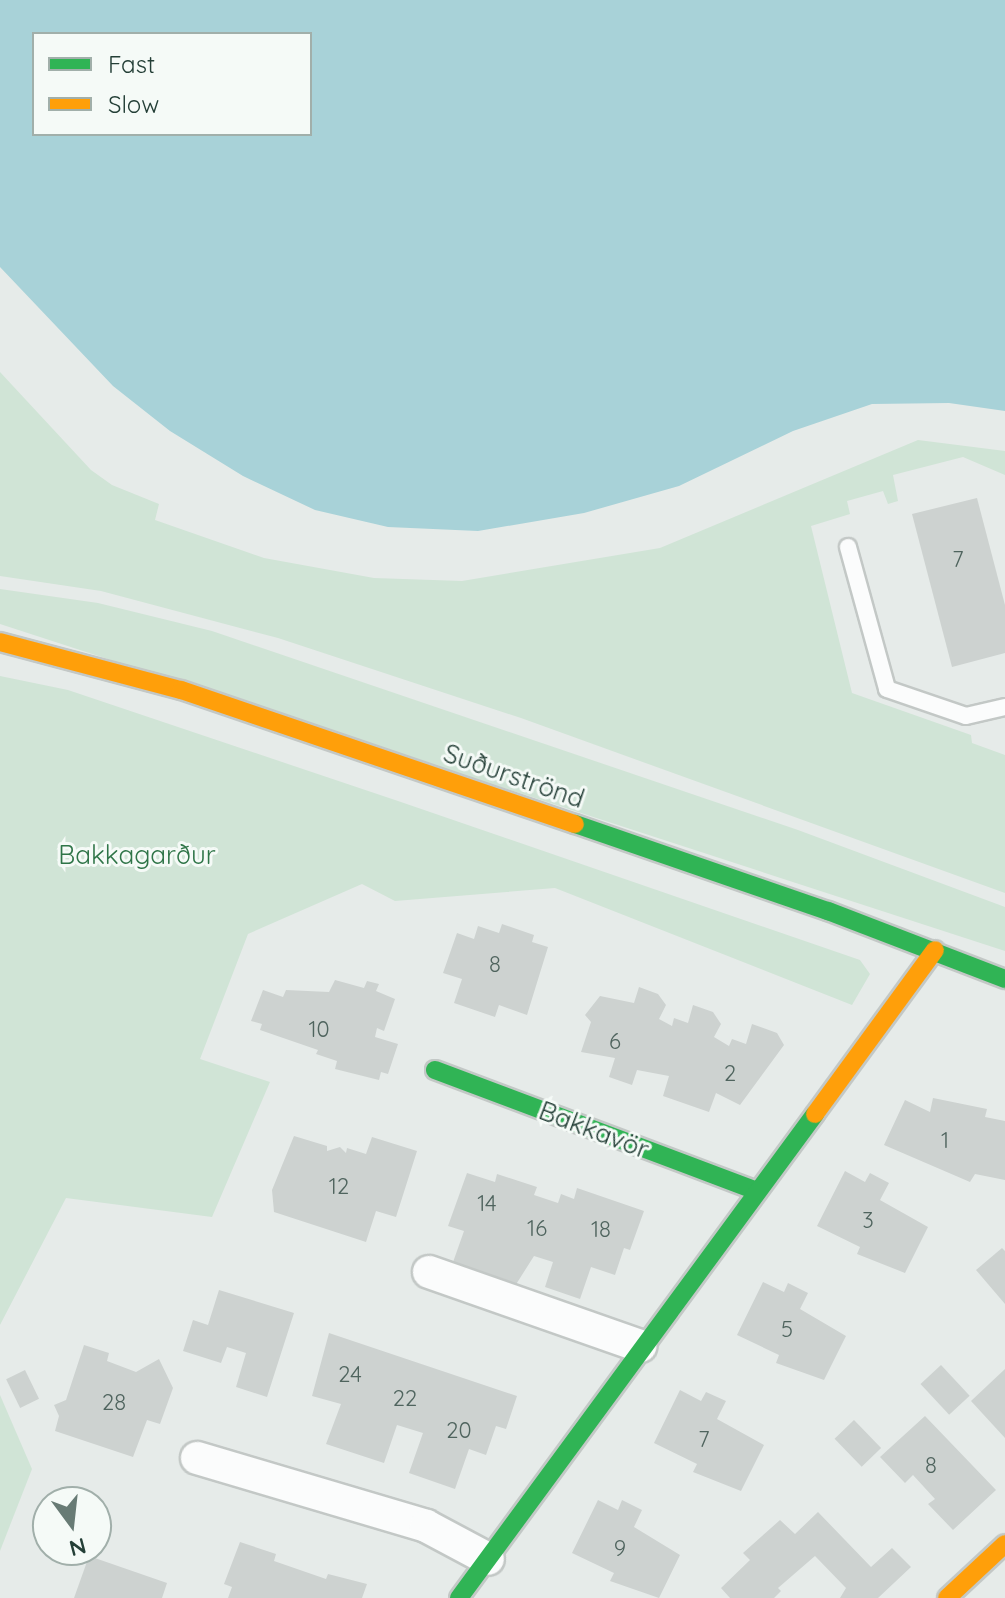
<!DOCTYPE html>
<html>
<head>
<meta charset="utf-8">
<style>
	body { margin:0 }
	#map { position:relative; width:1005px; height:1598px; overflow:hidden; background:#e6ebe9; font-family:Quicksand,sans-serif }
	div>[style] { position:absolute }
	.green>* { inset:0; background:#d0e4d6 }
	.water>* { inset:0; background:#a8d2d8 }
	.building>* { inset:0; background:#cdd2d0; transform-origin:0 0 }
	.roads { filter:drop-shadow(2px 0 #c3c8c6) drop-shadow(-2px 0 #c3c8c6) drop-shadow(0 2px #c3c8c6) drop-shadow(0 -2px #c3c8c6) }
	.lane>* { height:16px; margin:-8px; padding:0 8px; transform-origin:8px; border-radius:8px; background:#fbfcfc }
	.street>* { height:32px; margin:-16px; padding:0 16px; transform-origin:16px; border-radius:16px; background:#fbfcfc }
	.fast>* { height:18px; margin:-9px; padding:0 9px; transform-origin:9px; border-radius:9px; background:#30b455 }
	.slow>* { height:18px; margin:-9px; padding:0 9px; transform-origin:9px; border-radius:9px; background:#ff9f0a }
	span { translate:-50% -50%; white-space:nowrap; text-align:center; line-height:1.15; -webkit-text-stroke:6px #f5faf7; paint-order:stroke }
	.number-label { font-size:22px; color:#4f645e }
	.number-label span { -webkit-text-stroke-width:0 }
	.street-label { font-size:26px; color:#243f37 }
	.park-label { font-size:26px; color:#2f7548 }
	.legend { position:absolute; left:32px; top:32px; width:280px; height:104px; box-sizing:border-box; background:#f5faf7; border:2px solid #a1afaa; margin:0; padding:10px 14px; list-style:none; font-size:24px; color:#243f37 }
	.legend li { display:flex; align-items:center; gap:16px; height:40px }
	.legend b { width:40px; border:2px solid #a1afaa }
	.north { position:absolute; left:32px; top:1486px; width:80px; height:80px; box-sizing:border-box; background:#f5faf7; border:2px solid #a1afaa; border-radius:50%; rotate:165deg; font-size:22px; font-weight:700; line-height:32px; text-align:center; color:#243f37 }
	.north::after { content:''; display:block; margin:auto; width:28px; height:36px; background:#687b75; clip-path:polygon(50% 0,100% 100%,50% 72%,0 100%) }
</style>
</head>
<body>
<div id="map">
	<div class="green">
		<div style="clip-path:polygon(0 372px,91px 470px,112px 485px,159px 504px,155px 520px,264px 558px,374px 578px,462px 581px,660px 548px,918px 440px,1005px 451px,1005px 475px,963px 457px,893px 475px,898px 501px,888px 504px,883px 491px,847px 501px,850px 514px,811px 526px,852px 693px,971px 735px,972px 743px,1005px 755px,1005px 893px,521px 718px,278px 638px,101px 591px,0 576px)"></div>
		<div style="clip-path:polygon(0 589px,98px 603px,212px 631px,798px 830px,1005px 907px,1005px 951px,0 624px)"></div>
		<div style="clip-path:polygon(0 676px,68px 690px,398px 801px,860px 960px,870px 974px,852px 1005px,555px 888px,395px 901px,362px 884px,248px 934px,200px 1059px,270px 1082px,212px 1217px,66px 1198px,0 1325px)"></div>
		<div style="clip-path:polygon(0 1395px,32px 1469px,0 1551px)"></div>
	</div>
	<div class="water">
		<div style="clip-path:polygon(evenodd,0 0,1005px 0,1005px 411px,949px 403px,872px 404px,793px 431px,679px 486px,584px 513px,478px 531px,388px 527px,315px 510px,243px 476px,170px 431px,113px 386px,0 267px,0 0,34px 34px,310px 34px,310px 134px,34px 134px,34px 34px)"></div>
	</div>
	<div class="building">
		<div style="clip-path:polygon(977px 498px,1005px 605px,1005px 653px,952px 667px,912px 514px)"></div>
		<div style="clip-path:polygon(502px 924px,534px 935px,532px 942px,548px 947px,527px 1015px,499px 1005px,495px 1017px,454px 1003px,462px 979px,443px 973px,457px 933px,474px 939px,478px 926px,499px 933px)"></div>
		<div style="clip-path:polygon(335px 980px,364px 988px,367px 981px,379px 984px,376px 991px,395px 999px,384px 1031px,377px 1028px,375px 1037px,398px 1044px,388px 1074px,381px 1072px,379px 1080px,335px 1069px,337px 1061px,316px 1054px,318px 1050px,260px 1030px,262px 1024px,251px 1021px,263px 990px,283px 997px,286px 990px,329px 992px)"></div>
		<div style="clip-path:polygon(639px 987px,658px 994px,666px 1005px,659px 1019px,672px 1026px,674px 1018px,688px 1023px,693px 1005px,713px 1012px,721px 1024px,714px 1037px,729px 1046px,732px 1039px,746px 1044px,752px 1024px,777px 1033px,784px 1045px,740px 1105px,716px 1093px,709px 1112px,663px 1096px,669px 1076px,637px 1070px,632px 1085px,609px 1077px,615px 1058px,581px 1052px,591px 1022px,585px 1015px,600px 996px,634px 1003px)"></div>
		<div style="clip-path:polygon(933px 1098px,987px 1109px,985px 1117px,1005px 1121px,1005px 1180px,975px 1174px,970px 1182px,884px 1145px,905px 1100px,930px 1112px)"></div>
		<div style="clip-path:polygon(294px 1136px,327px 1146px,327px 1151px,340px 1147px,346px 1153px,347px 1148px,366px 1154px,372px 1137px,417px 1151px,396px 1217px,376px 1211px,366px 1242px,274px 1212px,272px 1190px)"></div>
		<div style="clip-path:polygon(845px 1171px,865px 1182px,870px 1173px,889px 1183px,880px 1200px,928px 1227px,905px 1273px,857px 1254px,860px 1247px,817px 1226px)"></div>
		<div style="clip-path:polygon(467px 1173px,495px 1182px,497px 1174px,537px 1187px,534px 1195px,558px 1203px,561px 1194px,574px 1199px,577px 1188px,644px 1211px,630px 1250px,624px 1248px,615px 1275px,591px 1267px,580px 1299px,545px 1287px,553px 1262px,534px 1256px,515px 1286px,452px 1265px,464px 1231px,448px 1226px)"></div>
		<div style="clip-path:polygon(1002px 1248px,1005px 1251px,1005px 1304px,976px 1270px)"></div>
		<div style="clip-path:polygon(763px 1282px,784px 1292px,788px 1283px,808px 1293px,800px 1309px,846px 1336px,824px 1380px,776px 1363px,779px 1355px,737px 1335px)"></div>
		<div style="clip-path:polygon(219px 1290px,294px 1313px,267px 1397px,236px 1387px,246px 1353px,227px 1347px,221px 1363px,183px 1351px,193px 1320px,208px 1325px)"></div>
		<div style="clip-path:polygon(329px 1333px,517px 1396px,506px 1429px,496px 1426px,486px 1455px,469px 1449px,455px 1489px,409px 1473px,423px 1433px,397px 1425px,384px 1463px,326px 1444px,341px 1404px,312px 1396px)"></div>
		<div style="clip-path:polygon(84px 1345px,109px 1353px,107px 1361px,136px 1372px,159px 1359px,173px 1388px,160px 1424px,147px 1420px,133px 1457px,55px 1431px,59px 1416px,54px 1405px,66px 1400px)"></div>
		<div style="left:941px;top:1365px;width:42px;height:28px;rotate:47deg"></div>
		<div style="clip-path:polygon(1005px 1369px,1005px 1438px,971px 1401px)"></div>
		<div style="left:25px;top:1370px;width:32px;height:21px;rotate:64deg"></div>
		<div style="clip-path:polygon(680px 1390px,701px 1401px,706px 1392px,726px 1401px,717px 1419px,764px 1445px,741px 1491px,693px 1472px,697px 1464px,654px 1443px)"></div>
		<div style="clip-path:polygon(925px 1416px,996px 1490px,953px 1530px,928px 1504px,935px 1499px,913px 1475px,905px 1483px,880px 1457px)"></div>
		<div style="left:854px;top:1420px;width:39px;height:27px;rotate:46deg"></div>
		<div style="clip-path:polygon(598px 1500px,618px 1510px,622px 1500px,642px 1510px,634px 1527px,680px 1555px,659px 1598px,610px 1581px,614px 1573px,572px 1553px)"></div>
		<div style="clip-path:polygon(818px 1512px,871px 1567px,892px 1548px,911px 1567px,878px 1598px,840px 1598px,846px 1588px,815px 1556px,778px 1588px,781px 1591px,774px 1598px,730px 1598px,721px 1588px,750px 1560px,743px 1553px,780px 1520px,795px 1534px)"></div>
		<div style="clip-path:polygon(240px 1542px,276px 1554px,274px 1561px,326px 1579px,328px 1574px,367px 1584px,362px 1598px,228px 1598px,232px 1587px,224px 1584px)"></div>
		<div style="clip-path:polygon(89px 1556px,167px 1583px,162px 1598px,74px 1598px)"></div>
	</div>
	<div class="roads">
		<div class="lane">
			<div style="left:848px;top:547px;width:147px;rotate:74.6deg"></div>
			<div style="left:887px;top:689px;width:83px;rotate:18.9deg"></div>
			<div style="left:966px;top:716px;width:40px;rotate:-13deg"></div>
		</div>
		<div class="street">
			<div style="left:429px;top:1272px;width:224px;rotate:19.3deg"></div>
			<div style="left:197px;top:1458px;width:239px;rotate:16.5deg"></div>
			<div style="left:426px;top:1526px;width:70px;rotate:28deg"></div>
		</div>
		<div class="fast">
			<div style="left:575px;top:824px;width:268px;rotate:19deg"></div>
			<div style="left:828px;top:911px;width:190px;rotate:21deg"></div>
			<div style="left:435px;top:1070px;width:341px;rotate:20.6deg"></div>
			<div style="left:459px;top:1598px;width:601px;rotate:-53.66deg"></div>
		</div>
		<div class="slow">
			<div style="left:0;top:642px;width:187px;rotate:14.9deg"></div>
			<div style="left:181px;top:690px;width:416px;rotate:18.8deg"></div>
			<div style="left:815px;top:1114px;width:203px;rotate:-53.8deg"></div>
			<div style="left:947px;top:1598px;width:79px;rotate:-43deg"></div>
		</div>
	</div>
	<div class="number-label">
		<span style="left:958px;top:560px">7</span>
		<span style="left:495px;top:965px">8</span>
		<span style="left:319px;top:1030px">10</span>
		<span style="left:615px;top:1042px">6</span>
		<span style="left:730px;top:1074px">2</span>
		<span style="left:945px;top:1141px">1</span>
		<span style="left:339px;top:1187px">12</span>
		<span style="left:487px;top:1204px">14</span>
		<span style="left:868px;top:1221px">3</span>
		<span style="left:537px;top:1229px">16</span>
		<span style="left:601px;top:1230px">18</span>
		<span style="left:787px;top:1330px">5</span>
		<span style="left:350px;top:1375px">24</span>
		<span style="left:405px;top:1399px">22</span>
		<span style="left:114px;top:1403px">28</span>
		<span style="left:459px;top:1431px">20</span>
		<span style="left:704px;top:1440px">7</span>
		<span style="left:931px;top:1466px">8</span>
		<span style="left:620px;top:1549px">9</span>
	</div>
	<div class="street-label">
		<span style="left:514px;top:776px;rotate:19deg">Suðurströnd</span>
		<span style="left:594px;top:1130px;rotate:21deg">Bakkavör</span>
	</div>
	<div class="park-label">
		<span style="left:137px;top:855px">Bakkagarður</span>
	</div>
	<ul class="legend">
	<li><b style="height:10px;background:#30b455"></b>Fast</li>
	<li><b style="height:10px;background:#ff9f0a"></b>Slow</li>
	</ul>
	<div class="north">N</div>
</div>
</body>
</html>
